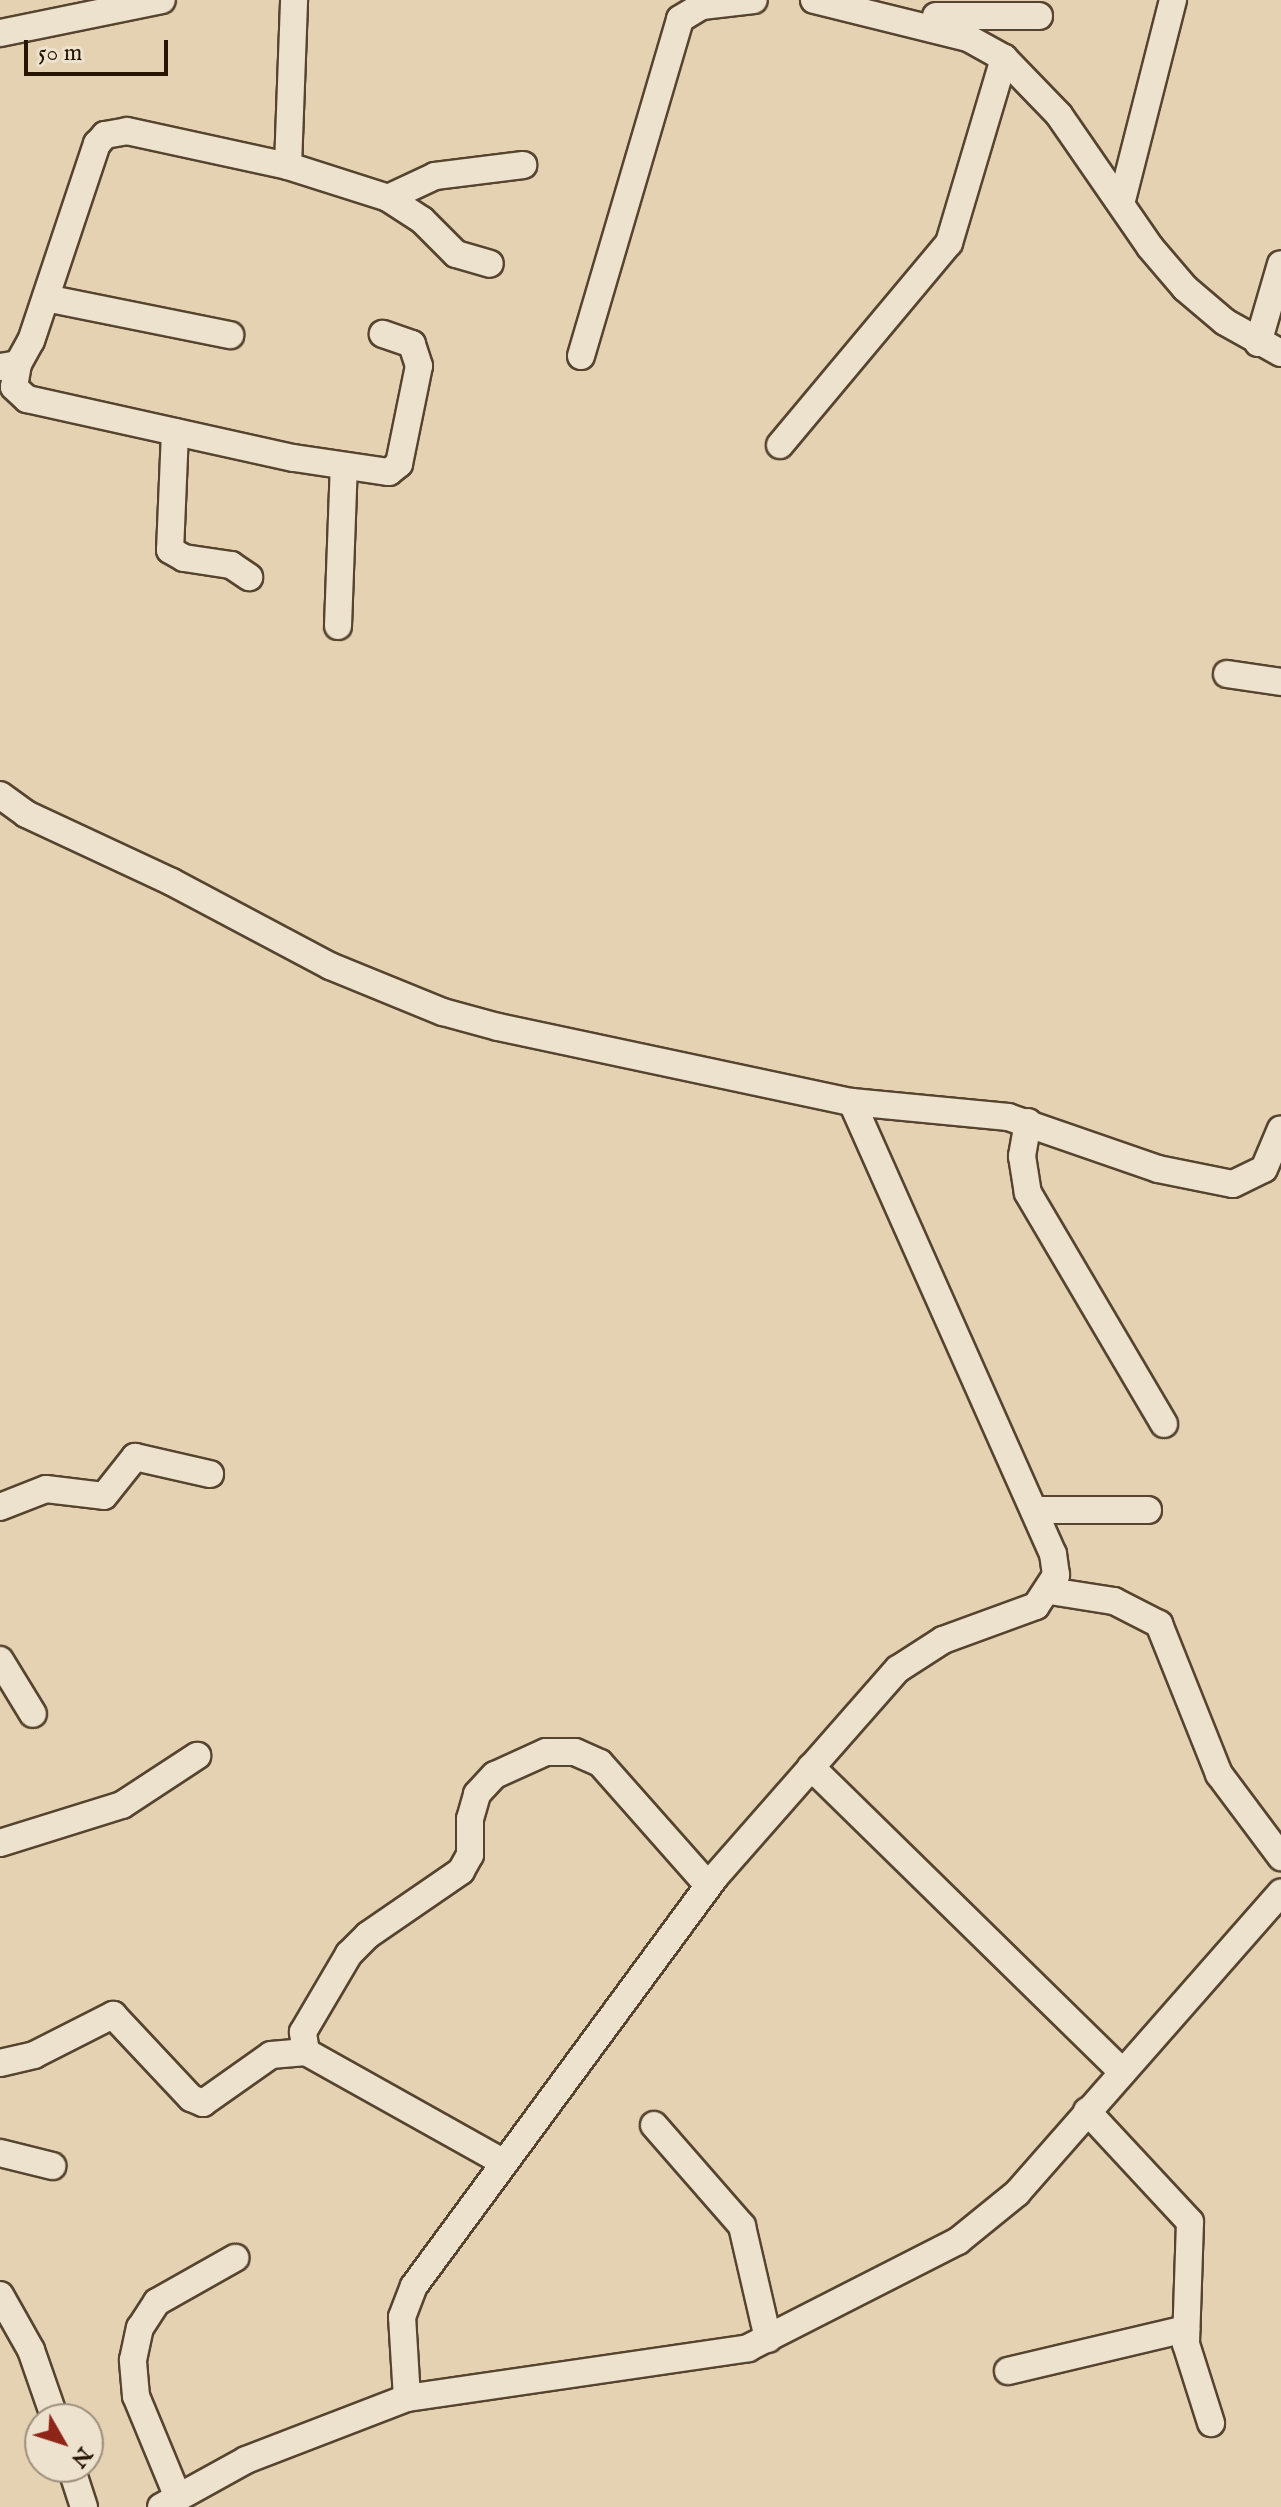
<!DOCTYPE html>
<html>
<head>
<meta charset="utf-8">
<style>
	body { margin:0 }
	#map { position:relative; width:1281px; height:2507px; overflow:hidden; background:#e4d2b3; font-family:"IM FELL English",serif }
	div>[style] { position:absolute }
	.roads { filter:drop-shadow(2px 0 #56442f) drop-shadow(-2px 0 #56442f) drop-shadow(0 2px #56442f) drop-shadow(0 -2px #56442f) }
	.minor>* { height:26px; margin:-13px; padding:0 13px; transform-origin:13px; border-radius:13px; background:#ede2ce }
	span { translate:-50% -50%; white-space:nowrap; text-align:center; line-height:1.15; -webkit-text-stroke:7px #ede2ce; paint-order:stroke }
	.north { position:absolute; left:24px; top:2403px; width:80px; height:80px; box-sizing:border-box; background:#ede2ce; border:2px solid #9e907d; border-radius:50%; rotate:129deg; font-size:22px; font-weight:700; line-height:32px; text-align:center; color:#271503 }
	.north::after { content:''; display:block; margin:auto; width:28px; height:36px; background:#8f2418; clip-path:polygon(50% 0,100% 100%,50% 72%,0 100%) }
	.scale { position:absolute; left:24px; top:40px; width:144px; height:36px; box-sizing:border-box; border:4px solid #271503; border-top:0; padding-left:10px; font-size:24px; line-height:28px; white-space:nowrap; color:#271503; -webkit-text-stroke:6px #ede2ce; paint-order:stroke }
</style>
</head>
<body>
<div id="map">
	<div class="roads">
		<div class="minor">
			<div style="left:814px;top:0;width:159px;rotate:13.9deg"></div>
			<div style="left:968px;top:38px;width:41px;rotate:29.1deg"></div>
			<div style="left:1004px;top:58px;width:79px;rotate:46deg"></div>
			<div style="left:1059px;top:115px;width:160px;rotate:55.4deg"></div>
			<div style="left:1150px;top:247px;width:54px;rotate:49.5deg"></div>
			<div style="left:1185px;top:288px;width:52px;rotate:40.4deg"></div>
			<div style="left:1225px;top:322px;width:64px;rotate:29deg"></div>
			<div style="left:936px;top:16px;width:103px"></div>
			<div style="left:0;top:33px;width:165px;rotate:-11.5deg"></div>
			<div style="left:288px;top:166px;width:105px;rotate:17.7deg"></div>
			<div style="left:388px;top:198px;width:40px;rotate:32.9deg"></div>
			<div style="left:422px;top:220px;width:48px;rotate:45deg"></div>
			<div style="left:456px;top:254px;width:35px;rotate:16deg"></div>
			<div style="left:388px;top:198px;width:52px;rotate:-25.1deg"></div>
			<div style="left:435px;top:176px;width:89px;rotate:-7.1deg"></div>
			<div style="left:1121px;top:204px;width:211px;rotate:-75.7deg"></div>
			<div style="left:46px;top:298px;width:188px;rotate:11.4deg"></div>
			<div style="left:1258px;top:343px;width:82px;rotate:-73.8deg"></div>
			<div style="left:581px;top:356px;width:351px;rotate:-73.6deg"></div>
			<div style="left:680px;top:19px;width:26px;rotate:-31deg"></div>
			<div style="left:702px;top:6px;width:52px;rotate:-6.6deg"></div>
			<div style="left:18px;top:364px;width:23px;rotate:100deg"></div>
			<div style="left:14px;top:387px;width:18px;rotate:43deg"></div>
			<div style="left:27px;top:399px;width:273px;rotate:12.5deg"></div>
			<div style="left:294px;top:458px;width:96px;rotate:8.4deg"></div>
			<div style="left:389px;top:472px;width:13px;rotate:-39deg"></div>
			<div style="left:399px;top:464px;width:100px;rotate:-78.5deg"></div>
			<div style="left:419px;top:366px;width:23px;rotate:-108deg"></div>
			<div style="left:412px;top:344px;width:31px;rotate:-161deg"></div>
			<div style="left:0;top:367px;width:18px;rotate:-9deg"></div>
			<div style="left:18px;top:364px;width:26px;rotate:-61deg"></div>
			<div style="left:31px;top:341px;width:208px;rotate:-71.5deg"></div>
			<div style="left:97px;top:144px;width:12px;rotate:-48deg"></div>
			<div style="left:105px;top:135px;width:22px;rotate:-10deg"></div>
			<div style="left:127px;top:131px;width:165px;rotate:12.3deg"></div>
			<div style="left:288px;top:166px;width:166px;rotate:-87.9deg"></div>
			<div style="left:175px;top:432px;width:118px;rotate:92.4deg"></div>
			<div style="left:170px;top:550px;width:16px;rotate:30deg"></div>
			<div style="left:184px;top:558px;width:48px;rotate:8.5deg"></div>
			<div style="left:231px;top:565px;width:22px;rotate:34deg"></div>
			<div style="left:780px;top:445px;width:263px;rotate:-50.1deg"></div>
			<div style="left:949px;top:243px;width:193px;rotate:-73.4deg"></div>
			<div style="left:338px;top:626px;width:160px;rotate:-87.9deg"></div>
			<div style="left:1227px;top:674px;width:55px;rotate:8.4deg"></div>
			<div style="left:0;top:795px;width:32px;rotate:36deg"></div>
			<div style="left:26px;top:814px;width:161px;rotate:25deg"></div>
			<div style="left:172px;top:882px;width:179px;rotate:28deg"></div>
			<div style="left:330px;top:966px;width:122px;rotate:22.2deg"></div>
			<div style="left:443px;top:1012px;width:57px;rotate:15.3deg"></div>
			<div style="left:498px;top:1027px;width:362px;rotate:12deg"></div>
			<div style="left:852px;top:1102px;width:157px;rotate:5.5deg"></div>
			<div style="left:1008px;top:1117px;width:159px;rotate:19.1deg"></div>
			<div style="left:1158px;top:1169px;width:76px;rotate:11.3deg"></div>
			<div style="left:1233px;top:1184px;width:34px;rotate:-26deg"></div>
			<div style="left:1264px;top:1169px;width:43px;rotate:-67deg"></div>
			<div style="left:1028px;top:1122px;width:35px;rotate:100deg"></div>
			<div style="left:1022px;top:1156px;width:37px;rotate:81deg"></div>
			<div style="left:1028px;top:1193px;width:268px;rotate:59.5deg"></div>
			<div style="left:0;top:1507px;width:49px;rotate:-21.4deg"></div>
			<div style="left:46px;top:1489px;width:58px;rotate:6.9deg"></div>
			<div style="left:104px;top:1496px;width:50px;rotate:-51.5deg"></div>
			<div style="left:135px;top:1457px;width:77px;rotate:12.8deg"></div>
			<div style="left:1034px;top:1510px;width:114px"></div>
			<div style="left:1050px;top:1591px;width:65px;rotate:8.9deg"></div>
			<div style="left:1114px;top:1601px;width:51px;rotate:27.1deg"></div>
			<div style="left:1159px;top:1624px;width:162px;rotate:68.2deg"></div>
			<div style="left:1219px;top:1774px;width:104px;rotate:53.2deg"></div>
			<div style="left:0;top:1660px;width:63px;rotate:58.6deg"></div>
			<div style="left:811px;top:1767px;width:436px;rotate:44.4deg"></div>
			<div style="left:0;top:1843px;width:128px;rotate:-17.3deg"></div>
			<div style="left:122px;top:1805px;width:90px;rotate:-33.2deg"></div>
			<div style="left:0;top:2063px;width:35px;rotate:-13deg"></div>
			<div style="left:34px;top:2055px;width:89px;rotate:-26.9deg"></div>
			<div style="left:113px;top:2015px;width:114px;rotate:46.8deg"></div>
			<div style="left:191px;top:2098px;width:13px;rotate:23deg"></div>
			<div style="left:203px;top:2103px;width:83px;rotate:-35.2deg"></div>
			<div style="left:271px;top:2055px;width:35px;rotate:-5deg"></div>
			<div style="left:1087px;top:2111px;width:151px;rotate:47.1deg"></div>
			<div style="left:1190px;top:2222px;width:122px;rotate:91.9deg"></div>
			<div style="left:1186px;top:2344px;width:83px;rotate:72.4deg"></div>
			<div style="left:654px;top:2125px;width:134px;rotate:48.9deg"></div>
			<div style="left:742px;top:2226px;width:116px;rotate:77deg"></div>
			<div style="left:0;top:2153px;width:54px;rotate:14deg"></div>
			<div style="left:501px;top:2161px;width:223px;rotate:-150.8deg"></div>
			<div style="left:306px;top:2052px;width:20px;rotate:-99deg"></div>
			<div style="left:303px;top:2032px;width:91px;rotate:-59.5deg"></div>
			<div style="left:349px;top:1954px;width:27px;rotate:-45deg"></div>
			<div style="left:368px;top:1935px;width:113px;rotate:-34.5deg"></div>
			<div style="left:461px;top:1871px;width:18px;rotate:-61deg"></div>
			<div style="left:470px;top:1855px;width:36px;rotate:-90deg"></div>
			<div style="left:470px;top:1819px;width:26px;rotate:-74deg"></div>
			<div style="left:477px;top:1794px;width:26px;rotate:-47deg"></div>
			<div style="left:495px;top:1775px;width:56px;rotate:-24.3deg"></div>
			<div style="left:546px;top:1752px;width:29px"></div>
			<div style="left:575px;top:1752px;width:27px;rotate:24deg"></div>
			<div style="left:600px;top:1763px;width:163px;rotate:48.5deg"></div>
			<div style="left:0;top:2295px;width:63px;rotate:60.6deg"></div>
			<div style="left:31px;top:2350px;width:73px;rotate:70.8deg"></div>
			<div style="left:1008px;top:2371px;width:183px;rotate:-13.3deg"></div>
			<div style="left:407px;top:2398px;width:81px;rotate:-93.5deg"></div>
			<div style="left:402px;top:2317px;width:33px;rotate:-69deg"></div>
			<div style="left:414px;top:2286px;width:508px;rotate:-53.65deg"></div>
			<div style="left:715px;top:1877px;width:277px;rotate:-48.7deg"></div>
			<div style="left:898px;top:1669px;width:54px;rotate:-32.8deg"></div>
			<div style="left:943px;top:1640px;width:99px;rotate:-20.1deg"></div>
			<div style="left:1036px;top:1606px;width:37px;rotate:-57deg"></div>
			<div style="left:1056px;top:1575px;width:21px;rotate:-98deg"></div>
			<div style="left:1053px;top:1554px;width:495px;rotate:-114deg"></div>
			<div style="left:71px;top:2467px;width:42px;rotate:72deg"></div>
			<div style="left:177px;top:2495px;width:107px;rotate:-112.5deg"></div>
			<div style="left:136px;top:2396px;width:36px;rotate:-95deg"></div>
			<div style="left:133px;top:2360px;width:33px;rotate:-78deg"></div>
			<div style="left:140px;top:2328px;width:31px;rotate:-57deg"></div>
			<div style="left:157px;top:2302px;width:90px;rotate:-29.4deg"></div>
			<div style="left:161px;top:2507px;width:97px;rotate:-28.9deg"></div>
			<div style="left:246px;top:2460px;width:173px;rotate:-21.1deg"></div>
			<div style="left:407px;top:2398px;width:345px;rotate:-8.3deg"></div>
			<div style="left:748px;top:2348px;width:236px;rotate:-27deg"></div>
			<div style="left:958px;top:2241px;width:76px;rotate:-39.1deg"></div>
			<div style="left:1017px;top:2193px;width:400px;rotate:-48.7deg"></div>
		</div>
	</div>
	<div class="north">N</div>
	<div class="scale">50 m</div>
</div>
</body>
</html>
